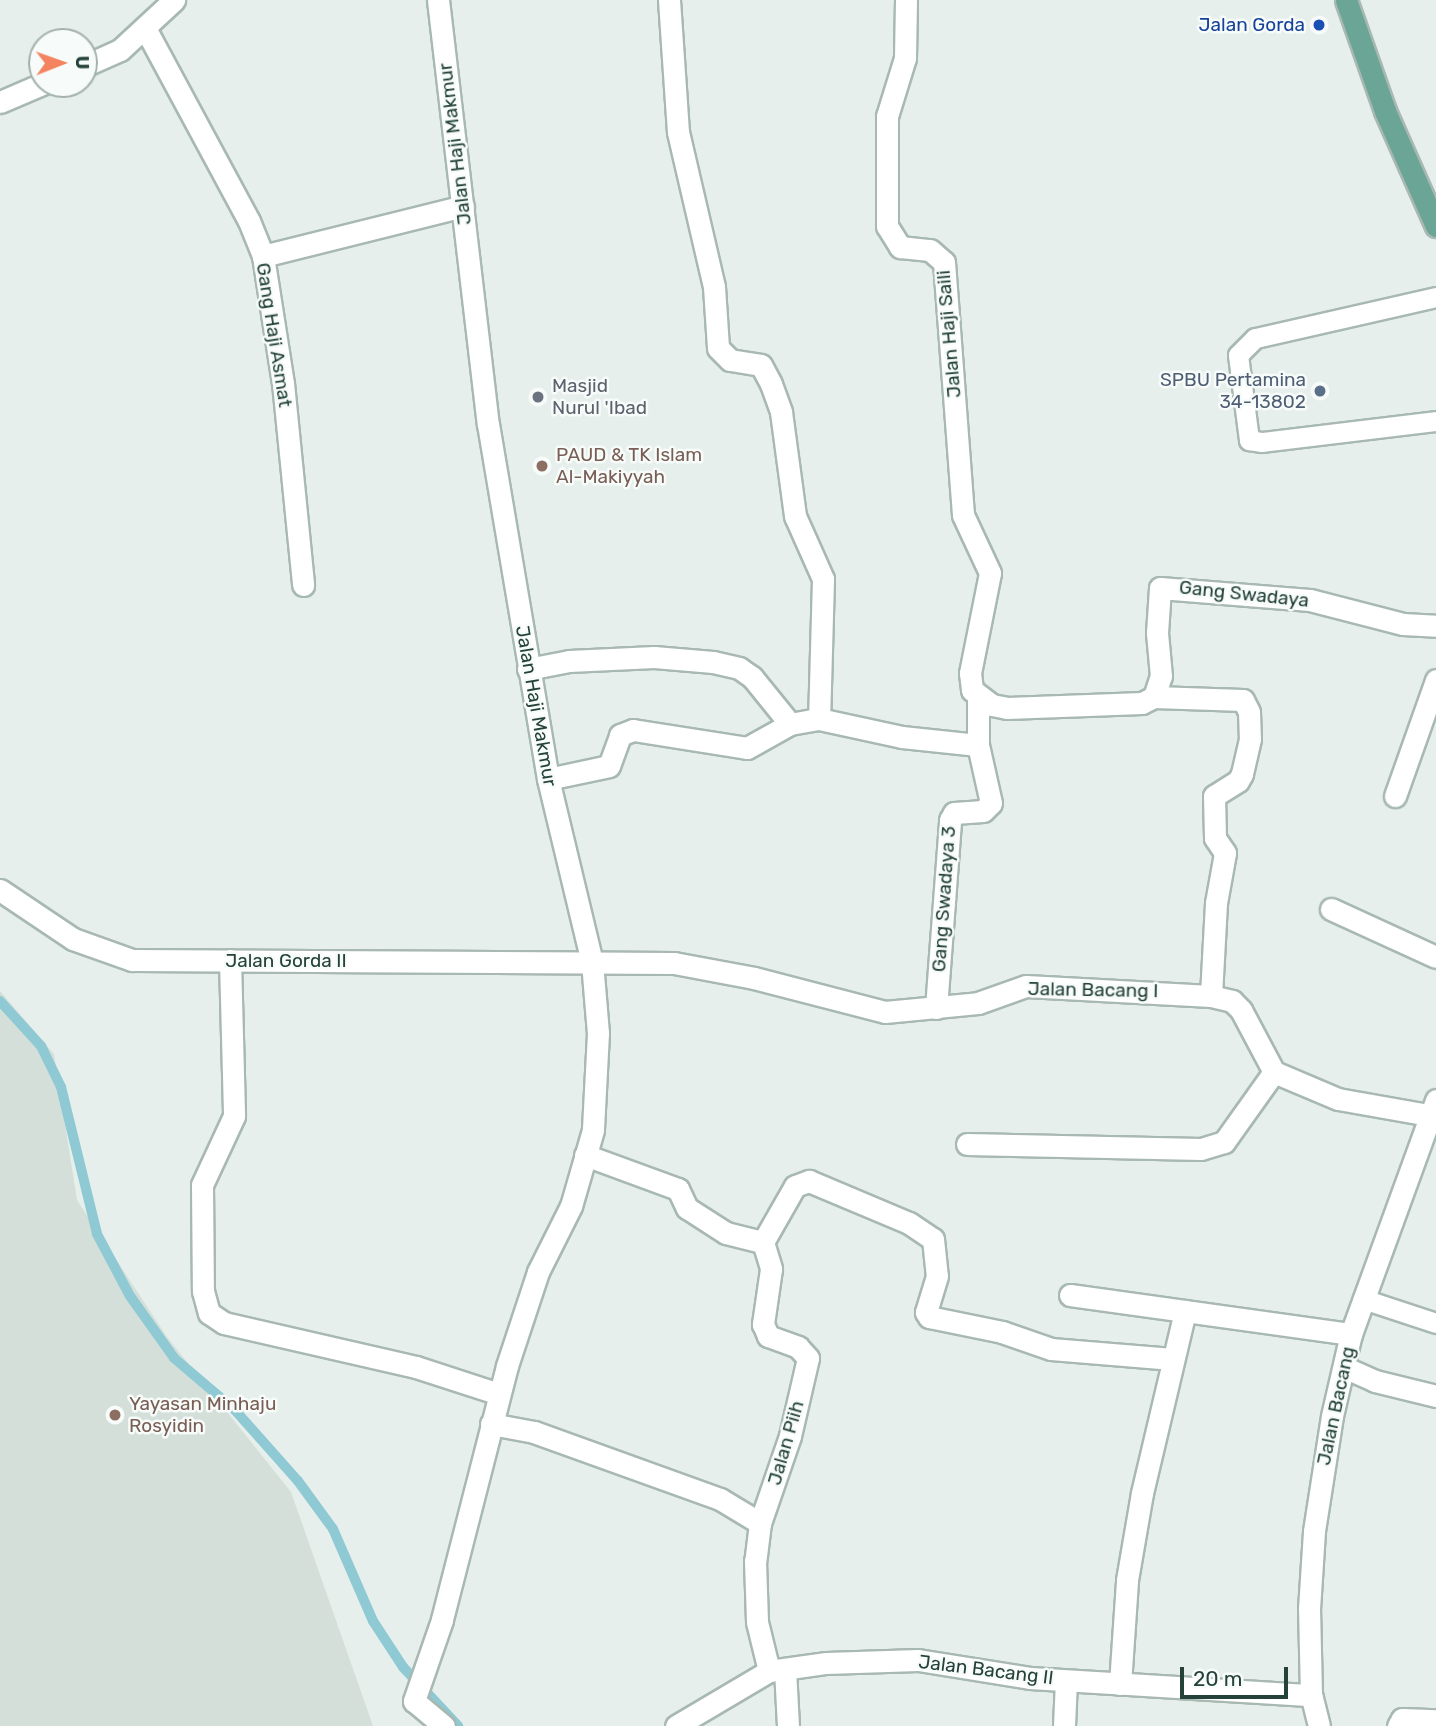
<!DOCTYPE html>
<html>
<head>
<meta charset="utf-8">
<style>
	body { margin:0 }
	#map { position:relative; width:1436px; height:1726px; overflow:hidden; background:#e6efeb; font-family:Rubik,sans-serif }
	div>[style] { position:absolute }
	.built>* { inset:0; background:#d4dfda }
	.stream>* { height:10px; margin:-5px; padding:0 5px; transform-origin:5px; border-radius:5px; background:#8ec9d4 }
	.roads { filter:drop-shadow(2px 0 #a8b8b2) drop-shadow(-2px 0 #a8b8b2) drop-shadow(0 2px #a8b8b2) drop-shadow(0 -2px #a8b8b2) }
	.service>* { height:19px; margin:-9.5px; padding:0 9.5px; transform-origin:9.5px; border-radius:9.5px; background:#fff }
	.minor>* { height:21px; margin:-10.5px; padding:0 10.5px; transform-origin:10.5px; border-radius:10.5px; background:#fff }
	.primary>* { height:21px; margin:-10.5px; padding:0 10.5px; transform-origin:10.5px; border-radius:10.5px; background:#6aa596 }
	.dots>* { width:19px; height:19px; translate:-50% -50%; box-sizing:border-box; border:4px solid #f7fbf9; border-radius:50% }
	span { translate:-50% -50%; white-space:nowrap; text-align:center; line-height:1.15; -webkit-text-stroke:5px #f7fbf9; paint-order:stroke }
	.transit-label { font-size:19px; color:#164399 }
	.right { translate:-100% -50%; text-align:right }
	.street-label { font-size:19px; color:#24423a }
	.service-label { font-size:19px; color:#4e5e75 }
	.worship-label { font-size:19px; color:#5b616d }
	.left { translate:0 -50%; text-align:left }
	.education-label { font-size:19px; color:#785e54 }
	.north { position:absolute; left:28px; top:28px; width:70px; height:70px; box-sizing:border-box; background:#f7fbf9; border:2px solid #a3b1ad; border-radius:50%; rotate:89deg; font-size:19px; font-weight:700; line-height:28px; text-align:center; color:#24423a }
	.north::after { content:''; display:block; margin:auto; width:24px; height:32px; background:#f4845f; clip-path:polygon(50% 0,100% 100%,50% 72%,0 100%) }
	.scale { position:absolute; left:1180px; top:1667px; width:108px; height:32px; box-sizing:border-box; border:4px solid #24423a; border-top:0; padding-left:9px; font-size:21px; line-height:24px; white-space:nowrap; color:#24423a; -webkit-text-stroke:5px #f7fbf9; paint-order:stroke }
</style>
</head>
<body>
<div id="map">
	<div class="built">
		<div style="clip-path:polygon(0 991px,54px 1054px,77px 1200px,167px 1337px,291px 1492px,373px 1726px,0 1726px)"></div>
	</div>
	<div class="stream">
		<div style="left:0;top:1001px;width:61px;rotate:47.7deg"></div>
		<div style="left:41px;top:1046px;width:46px;rotate:64deg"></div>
		<div style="left:61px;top:1087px;width:151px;rotate:76.2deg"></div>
		<div style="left:97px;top:1234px;width:70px;rotate:62deg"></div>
		<div style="left:130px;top:1296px;width:76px;rotate:54.6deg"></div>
		<div style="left:174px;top:1358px;width:79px;rotate:40.4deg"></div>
		<div style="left:234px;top:1409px;width:96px;rotate:48.4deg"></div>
		<div style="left:298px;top:1481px;width:59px;rotate:53.9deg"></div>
		<div style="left:333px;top:1529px;width:100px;rotate:66.5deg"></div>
		<div style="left:373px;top:1621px;width:55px;rotate:56.9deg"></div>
		<div style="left:403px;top:1667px;width:81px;rotate:47deg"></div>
	</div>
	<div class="roads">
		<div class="service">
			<div style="left:1436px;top:297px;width:186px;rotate:167.2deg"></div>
			<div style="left:1255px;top:338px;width:24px;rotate:135deg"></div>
			<div style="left:1238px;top:355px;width:86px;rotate:82.6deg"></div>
			<div style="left:1249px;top:440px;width:13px;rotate:9deg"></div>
			<div style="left:1262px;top:442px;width:175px;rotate:-6.9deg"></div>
			<div style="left:1363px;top:1299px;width:77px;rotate:18.2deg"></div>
		</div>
		<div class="minor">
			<div style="left:438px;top:0;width:427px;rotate:83.3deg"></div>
			<div style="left:488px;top:424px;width:360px;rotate:80.4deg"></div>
			<div style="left:548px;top:779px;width:188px;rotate:76.5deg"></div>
			<div style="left:592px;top:962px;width:71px;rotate:85.2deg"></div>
			<div style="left:598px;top:1033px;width:97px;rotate:93deg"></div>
			<div style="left:593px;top:1130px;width:79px;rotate:106.1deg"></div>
			<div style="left:571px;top:1206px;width:74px;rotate:116.6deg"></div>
			<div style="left:538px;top:1272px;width:99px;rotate:108.3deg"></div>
			<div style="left:507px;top:1366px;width:262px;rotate:104.4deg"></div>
			<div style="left:442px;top:1620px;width:86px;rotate:109.1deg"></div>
			<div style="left:414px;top:1701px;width:39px;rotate:40deg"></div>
			<div style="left:669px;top:0;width:132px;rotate:86.1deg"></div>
			<div style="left:678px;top:132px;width:159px;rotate:76.9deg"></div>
			<div style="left:714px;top:287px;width:61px;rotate:86.2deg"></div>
			<div style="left:718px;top:348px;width:17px;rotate:45deg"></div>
			<div style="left:730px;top:360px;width:31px;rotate:9deg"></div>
			<div style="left:761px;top:365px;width:21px;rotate:62deg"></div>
			<div style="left:771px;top:384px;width:30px;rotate:70deg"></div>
			<div style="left:781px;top:412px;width:105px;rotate:82.3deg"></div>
			<div style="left:795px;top:516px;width:69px;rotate:66deg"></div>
			<div style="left:823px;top:579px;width:140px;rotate:91.6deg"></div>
			<div style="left:906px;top:0;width:58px;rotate:91deg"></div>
			<div style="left:905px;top:58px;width:61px;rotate:107.2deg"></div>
			<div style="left:887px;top:116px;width:110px;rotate:90deg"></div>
			<div style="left:887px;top:226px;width:25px;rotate:58deg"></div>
			<div style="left:900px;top:247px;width:30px;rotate:6deg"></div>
			<div style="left:930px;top:250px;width:18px;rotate:41deg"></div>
			<div style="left:944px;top:262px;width:254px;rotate:85.7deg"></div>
			<div style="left:963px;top:515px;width:64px;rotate:65deg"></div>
			<div style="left:990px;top:573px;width:102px;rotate:101.3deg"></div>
			<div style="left:970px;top:673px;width:17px;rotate:83deg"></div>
			<div style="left:972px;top:690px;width:25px;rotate:37deg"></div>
			<div style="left:992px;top:705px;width:15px;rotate:11deg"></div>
			<div style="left:1007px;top:708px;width:135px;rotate:-2.1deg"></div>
			<div style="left:1142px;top:703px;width:13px;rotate:-27deg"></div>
			<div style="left:1154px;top:697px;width:89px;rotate:1.9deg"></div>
			<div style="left:1243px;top:700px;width:13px;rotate:63deg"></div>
			<div style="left:1249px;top:712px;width:27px;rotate:88deg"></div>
			<div style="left:1250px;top:739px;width:36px;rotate:103deg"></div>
			<div style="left:1242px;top:774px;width:8px;rotate:120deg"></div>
			<div style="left:1238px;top:781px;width:28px;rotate:148deg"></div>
			<div style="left:1214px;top:796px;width:42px;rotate:88.6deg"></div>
			<div style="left:1215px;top:838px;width:18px;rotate:56deg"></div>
			<div style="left:1225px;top:853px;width:51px;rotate:100.2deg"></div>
			<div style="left:1216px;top:903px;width:93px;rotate:93.1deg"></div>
			<div style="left:145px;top:28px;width:219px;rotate:61.7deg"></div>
			<div style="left:249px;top:221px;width:38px;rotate:68deg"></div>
			<div style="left:263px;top:256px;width:129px;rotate:81.1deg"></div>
			<div style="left:283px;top:383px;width:203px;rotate:84.3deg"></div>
			<div style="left:84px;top:66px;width:39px;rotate:-24deg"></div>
			<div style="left:120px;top:50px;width:74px;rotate:-42.8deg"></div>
			<div style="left:0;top:102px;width:46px;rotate:-23.2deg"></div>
			<div style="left:263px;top:256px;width:206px;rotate:-14deg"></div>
			<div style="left:528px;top:669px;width:42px;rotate:-11deg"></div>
			<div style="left:569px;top:661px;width:85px;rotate:-2.7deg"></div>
			<div style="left:654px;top:657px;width:59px;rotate:4.8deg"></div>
			<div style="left:713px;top:662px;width:27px;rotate:13deg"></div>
			<div style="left:739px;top:668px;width:16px;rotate:35deg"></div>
			<div style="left:752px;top:677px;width:60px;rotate:51deg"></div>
			<div style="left:1154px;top:697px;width:22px;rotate:-72deg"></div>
			<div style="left:1161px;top:676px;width:43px;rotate:-95.3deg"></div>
			<div style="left:1157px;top:633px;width:45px;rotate:-86.2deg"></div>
			<div style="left:1160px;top:588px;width:150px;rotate:4.6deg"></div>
			<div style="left:1310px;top:600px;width:96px;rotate:14.5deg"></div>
			<div style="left:1403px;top:624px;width:33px;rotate:3deg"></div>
			<div style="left:548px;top:779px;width:62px;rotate:-12deg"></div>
			<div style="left:609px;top:766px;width:33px;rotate:-70deg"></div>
			<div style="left:620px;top:735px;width:14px;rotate:-21deg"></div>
			<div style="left:633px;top:730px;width:115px;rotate:9deg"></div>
			<div style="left:747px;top:748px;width:49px;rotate:-29.2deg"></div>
			<div style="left:790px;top:724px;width:29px;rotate:-10deg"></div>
			<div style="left:819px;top:719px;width:85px;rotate:12.2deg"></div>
			<div style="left:902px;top:737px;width:76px;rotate:6deg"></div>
			<div style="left:1395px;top:796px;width:123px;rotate:-70.5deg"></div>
			<div style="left:0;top:890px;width:88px;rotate:33.9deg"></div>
			<div style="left:73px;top:939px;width:63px;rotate:19.6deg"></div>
			<div style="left:132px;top:960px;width:542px;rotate:0.32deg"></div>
			<div style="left:674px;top:963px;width:81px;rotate:10.6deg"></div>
			<div style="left:754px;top:978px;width:135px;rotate:14.5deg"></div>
			<div style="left:885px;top:1012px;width:93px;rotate:-5.5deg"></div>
			<div style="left:978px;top:1003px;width:51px;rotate:-19.5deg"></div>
			<div style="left:1026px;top:986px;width:185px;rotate:3.1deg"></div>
			<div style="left:1211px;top:996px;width:22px;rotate:13deg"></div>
			<div style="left:1232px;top:1001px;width:13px;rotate:45deg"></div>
			<div style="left:1241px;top:1010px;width:70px;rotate:62deg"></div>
			<div style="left:1274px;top:1072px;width:69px;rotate:22.9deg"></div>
			<div style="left:1338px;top:1099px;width:92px;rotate:10deg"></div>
			<div style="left:1331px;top:909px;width:115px;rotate:24.6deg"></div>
			<div style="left:230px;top:960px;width:156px;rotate:88.5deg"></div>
			<div style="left:234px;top:1116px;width:76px;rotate:114.9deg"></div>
			<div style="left:202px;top:1185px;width:106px;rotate:89.5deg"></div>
			<div style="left:203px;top:1291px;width:23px;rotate:75deg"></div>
			<div style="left:209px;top:1313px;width:18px;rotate:34deg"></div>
			<div style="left:224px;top:1323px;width:197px;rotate:12.9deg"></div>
			<div style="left:416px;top:1367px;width:87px;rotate:18deg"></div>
			<div style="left:936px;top:1008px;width:189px;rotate:-85.7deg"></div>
			<div style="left:950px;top:820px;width:8px;rotate:-60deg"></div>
			<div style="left:954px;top:813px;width:29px;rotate:-4deg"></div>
			<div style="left:983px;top:811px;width:11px;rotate:-45deg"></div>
			<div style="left:991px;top:803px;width:59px;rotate:-102.6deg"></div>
			<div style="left:978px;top:745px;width:49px;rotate:-90deg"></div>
			<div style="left:967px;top:1144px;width:234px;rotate:1.2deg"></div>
			<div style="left:1201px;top:1149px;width:24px;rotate:-17deg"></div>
			<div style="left:1224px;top:1142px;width:86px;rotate:-54.5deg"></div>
			<div style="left:585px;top:1155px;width:99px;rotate:20.1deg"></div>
			<div style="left:678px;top:1189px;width:21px;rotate:65deg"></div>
			<div style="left:687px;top:1208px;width:46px;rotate:32.7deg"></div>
			<div style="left:726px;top:1233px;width:38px;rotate:14deg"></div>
			<div style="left:763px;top:1242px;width:64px;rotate:-60.3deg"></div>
			<div style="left:795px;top:1186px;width:15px;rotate:-20deg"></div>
			<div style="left:809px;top:1181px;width:108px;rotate:22.8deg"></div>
			<div style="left:909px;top:1223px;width:29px;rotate:34deg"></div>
			<div style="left:933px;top:1239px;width:37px;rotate:84deg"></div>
			<div style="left:937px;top:1276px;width:38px;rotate:107deg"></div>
			<div style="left:926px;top:1312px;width:6px;rotate:59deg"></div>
			<div style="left:929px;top:1317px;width:75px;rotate:11.6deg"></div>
			<div style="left:1002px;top:1332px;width:52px;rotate:19.1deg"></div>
			<div style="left:1051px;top:1349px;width:122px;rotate:4.7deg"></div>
			<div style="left:763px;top:1242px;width:28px;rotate:73deg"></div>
			<div style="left:771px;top:1269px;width:56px;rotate:98.3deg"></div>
			<div style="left:763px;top:1324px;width:13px;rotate:67deg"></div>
			<div style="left:768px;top:1336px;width:32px;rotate:20deg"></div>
			<div style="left:798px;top:1347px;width:15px;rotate:48deg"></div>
			<div style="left:808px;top:1358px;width:80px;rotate:103deg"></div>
			<div style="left:790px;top:1436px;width:92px;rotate:109deg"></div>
			<div style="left:760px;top:1523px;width:38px;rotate:97deg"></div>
			<div style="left:755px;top:1561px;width:61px;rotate:88.1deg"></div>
			<div style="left:757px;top:1622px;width:50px;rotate:76.2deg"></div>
			<div style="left:1070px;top:1295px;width:284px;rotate:7.9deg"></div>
			<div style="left:1346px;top:1368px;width:32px;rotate:24deg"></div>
			<div style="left:1375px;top:1381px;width:63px;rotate:13.8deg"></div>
			<div style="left:491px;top:1424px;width:44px;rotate:10.5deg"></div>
			<div style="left:534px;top:1432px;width:198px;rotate:19.8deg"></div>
			<div style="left:720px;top:1499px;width:47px;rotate:31deg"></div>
			<div style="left:785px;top:1669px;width:57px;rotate:87deg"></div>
			<div style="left:1120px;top:1684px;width:104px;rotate:-86.1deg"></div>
			<div style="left:1127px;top:1580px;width:88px;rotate:-80.2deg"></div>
			<div style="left:1142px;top:1493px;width:187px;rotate:-76.7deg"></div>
			<div style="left:676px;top:1726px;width:108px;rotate:-30.6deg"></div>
			<div style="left:769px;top:1671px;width:58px;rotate:-8deg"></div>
			<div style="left:826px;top:1663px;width:92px;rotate:-1.9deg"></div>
			<div style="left:918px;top:1660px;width:113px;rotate:9.1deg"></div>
			<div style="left:1030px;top:1678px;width:282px;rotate:3.5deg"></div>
			<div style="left:1064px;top:1726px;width:45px;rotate:-87.5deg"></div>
			<div style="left:1319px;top:1726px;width:32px;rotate:-104deg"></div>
			<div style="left:1311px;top:1695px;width:86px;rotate:-91.3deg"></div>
			<div style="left:1309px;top:1609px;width:78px;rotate:-86.3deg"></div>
			<div style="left:1314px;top:1531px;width:116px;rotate:-81.1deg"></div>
			<div style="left:1332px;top:1416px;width:84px;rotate:-77deg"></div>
			<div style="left:1351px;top:1334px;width:249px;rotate:-70deg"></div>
			<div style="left:1398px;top:1726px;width:8px;rotate:-60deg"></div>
			<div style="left:1402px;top:1719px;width:34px;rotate:2deg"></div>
		</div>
		<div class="primary">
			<div style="left:1346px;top:0;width:118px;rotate:70.6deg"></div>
			<div style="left:1385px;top:111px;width:126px;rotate:66.1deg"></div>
		</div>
	</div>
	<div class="dots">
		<div style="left:1319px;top:25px;background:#1a4fb4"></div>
		<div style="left:1320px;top:391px;background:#5c6f8a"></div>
		<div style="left:538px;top:397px;background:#6b7280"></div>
		<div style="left:542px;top:466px;background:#8d6e63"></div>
		<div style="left:115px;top:1415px;background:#8d6e63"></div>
	</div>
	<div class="transit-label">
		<span class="right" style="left:1305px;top:25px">Jalan Gorda</span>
	</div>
	<div class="street-label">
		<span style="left:455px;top:144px;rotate:-97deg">Jalan Haji Makmur</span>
		<span style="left:949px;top:334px;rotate:-95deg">Jalan Haji Saili</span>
		<span style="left:274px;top:335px;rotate:81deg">Gang Haji Asmat</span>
		<span style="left:1244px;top:594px;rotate:6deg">Gang Swadaya</span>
		<span style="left:536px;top:706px;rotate:80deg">Jalan Haji Makmur</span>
		<span style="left:944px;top:899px;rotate:-86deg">Gang Swadaya 3</span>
		<span style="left:286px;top:961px">Jalan Gorda II</span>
		<span style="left:1093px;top:990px;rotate:1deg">Jalan Bacang I</span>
		<span style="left:1336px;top:1406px;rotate:-78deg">Jalan Bacang</span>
		<span style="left:786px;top:1443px;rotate:-74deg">Jalan Piih</span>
		<span style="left:986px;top:1670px;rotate:7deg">Jalan Bacang II</span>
	</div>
	<div class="service-label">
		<span class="right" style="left:1306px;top:391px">SPBU Pertamina<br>34-13802</span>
	</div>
	<div class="worship-label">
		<span class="left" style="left:552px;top:397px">Masjid<br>Nurul 'Ibad</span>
	</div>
	<div class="education-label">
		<span class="left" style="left:556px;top:466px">PAUD &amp; TK Islam<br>Al-Makiyyah</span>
		<span class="left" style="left:129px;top:1415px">Yayasan Minhaju<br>Rosyidin</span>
	</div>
	<div class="north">U</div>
	<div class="scale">20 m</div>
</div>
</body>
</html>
